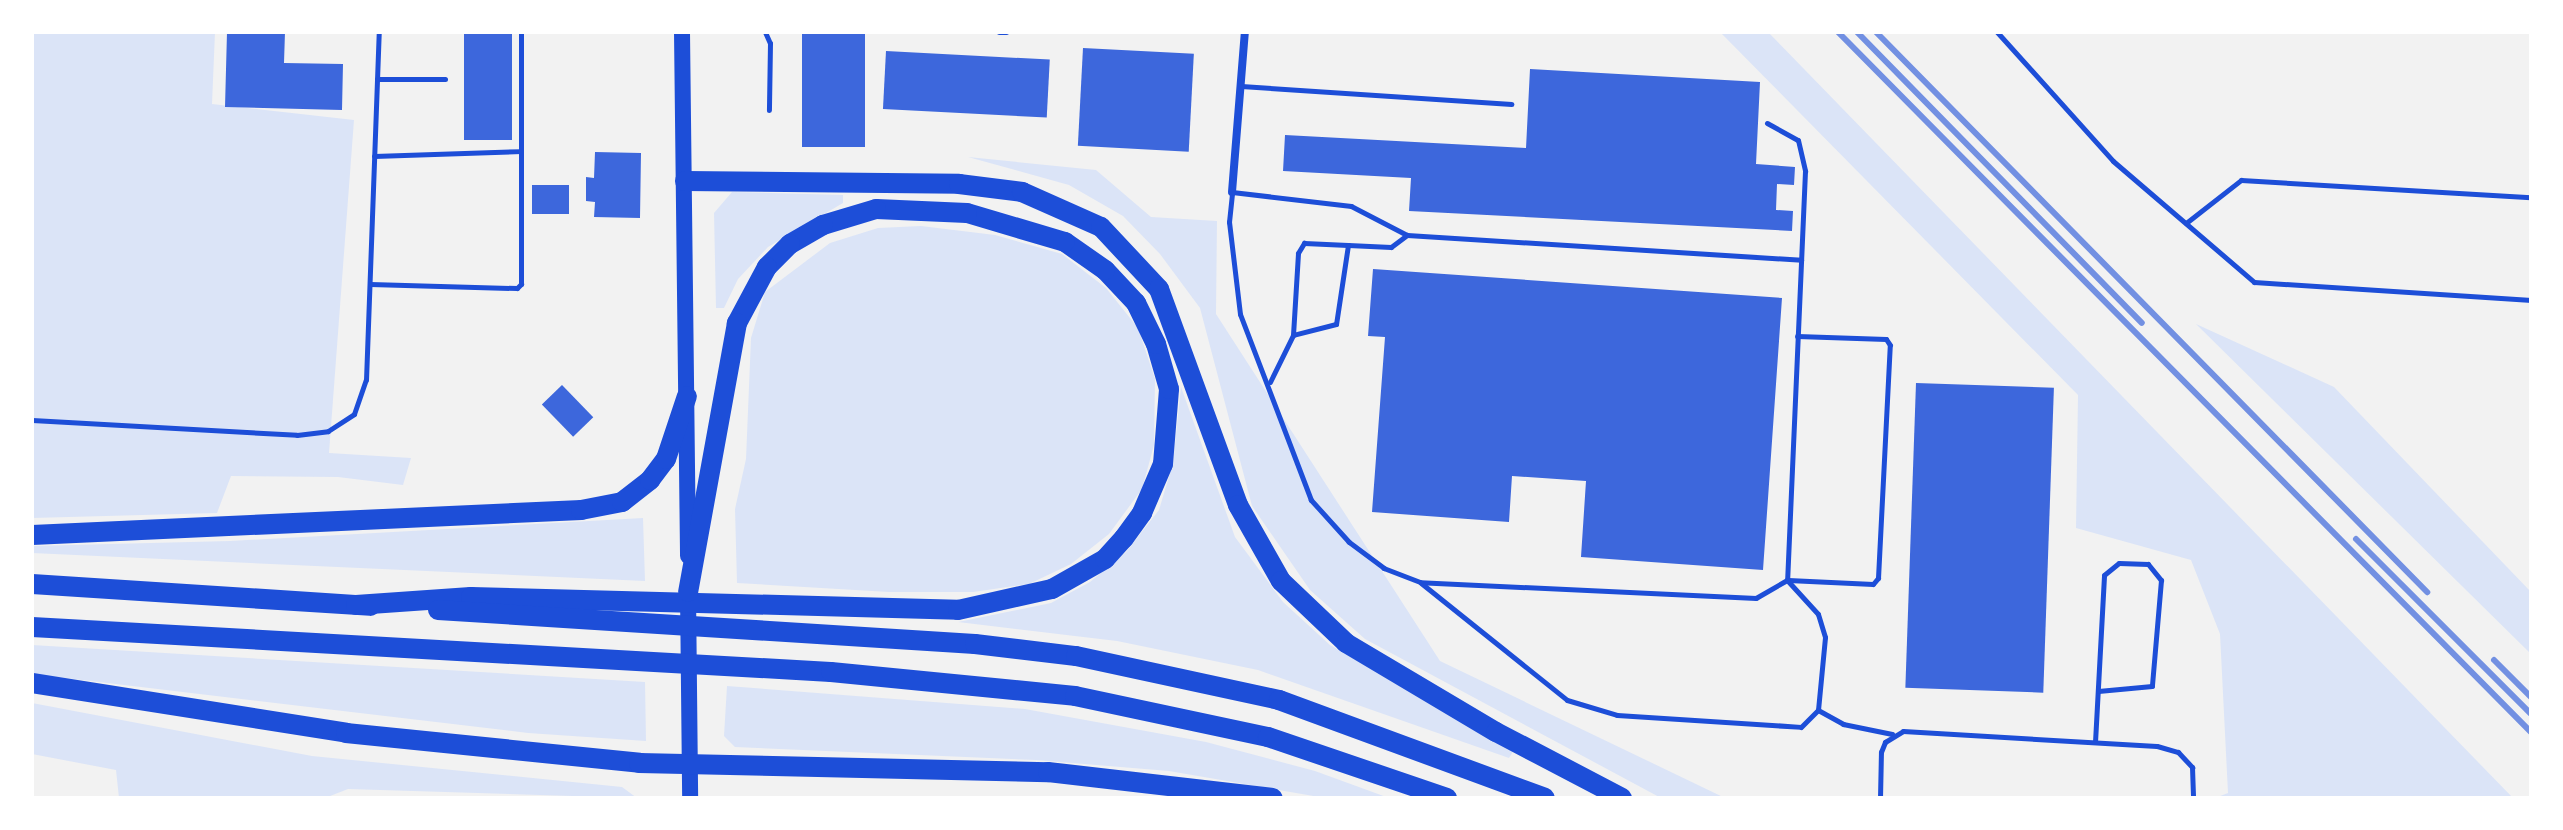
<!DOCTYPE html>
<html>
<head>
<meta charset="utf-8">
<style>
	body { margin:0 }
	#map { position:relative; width:2563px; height:830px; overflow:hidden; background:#f2f2f2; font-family:Arial,sans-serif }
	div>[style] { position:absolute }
	.green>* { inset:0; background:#dbe4f7 }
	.building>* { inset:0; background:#3d67dc; transform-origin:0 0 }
	.service>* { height:5px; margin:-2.5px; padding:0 2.5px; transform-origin:2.5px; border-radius:2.5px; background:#1d4ed8 }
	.minor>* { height:8px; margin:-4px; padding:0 4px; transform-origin:4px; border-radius:4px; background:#1d4ed8 }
	.primary>* { height:16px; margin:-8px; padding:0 8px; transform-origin:8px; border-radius:8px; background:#1d4ed8 }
	.motorway>* { height:20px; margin:-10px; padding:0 10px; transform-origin:10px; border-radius:10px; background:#1d4ed8 }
	.rail>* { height:6px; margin:-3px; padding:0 3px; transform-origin:3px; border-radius:3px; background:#7290e2 }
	span { translate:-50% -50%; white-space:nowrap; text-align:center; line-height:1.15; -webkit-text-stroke:8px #fff; paint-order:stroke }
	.frame { position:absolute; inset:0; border:34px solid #fff; pointer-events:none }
</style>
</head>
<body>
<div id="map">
	<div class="green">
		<div style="clip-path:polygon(32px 32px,215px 32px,212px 104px,354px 120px,329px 453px,411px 458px,403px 485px,338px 477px,231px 476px,217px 513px,32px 518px)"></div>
		<div style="clip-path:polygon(1720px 32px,1768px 32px,2513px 798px,2215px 798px,2228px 793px,2220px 634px,2191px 560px,2076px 528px,2078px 395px)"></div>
		<div style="clip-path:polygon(968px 157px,1096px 170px,1151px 217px,1217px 221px,1216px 314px,1440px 661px,1725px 798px,1661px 798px,1365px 639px,1310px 590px,1252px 506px,1200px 308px,1160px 254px,1123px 216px,1069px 185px)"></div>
		<div style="clip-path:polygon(732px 192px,843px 195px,843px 203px,768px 247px,738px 279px,724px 308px,716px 308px,714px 213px)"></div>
		<div style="clip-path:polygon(921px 226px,995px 235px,1062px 254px,1106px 288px,1138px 328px,1155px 379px,1154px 445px,1142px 489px,1109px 534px,1071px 564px,1029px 584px,973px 592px,889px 592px,737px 583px,735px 509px,746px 459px,751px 338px,765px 292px,830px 243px,878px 228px)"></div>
		<div style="clip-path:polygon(2196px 324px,2334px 387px,2531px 592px,2531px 654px)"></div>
		<div style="clip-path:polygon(1181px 387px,1235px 537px,1283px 602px,1330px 645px,1514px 750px,1509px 758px,1258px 670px,1117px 641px,958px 622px,1051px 603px,1090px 582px,1126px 552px,1159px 510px,1173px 463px)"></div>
		<div style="clip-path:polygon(643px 518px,645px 581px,32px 553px,32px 546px,230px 541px)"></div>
		<div style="clip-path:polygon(32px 645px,645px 682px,646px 741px,528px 733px,32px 674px)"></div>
		<div style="clip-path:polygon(727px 686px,1025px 709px,1206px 742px,1315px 771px,1389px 798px,1325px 798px,1169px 771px,1036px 760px,735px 747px,724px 736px)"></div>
		<div style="clip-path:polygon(32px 703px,312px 756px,622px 787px,637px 798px,348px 789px,325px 798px,119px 798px,116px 770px,32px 754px)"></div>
	</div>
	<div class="building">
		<div style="clip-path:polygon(227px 32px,285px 32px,284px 63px,343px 64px,342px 110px,225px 107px)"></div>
		<div style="left:464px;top:32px;width:48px;height:108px"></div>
		<div style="left:802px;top:32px;width:63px;height:115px"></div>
		<div style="left:1083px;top:48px;width:111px;height:98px;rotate:3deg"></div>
		<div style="left:886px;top:51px;width:164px;height:58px;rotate:3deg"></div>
		<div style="clip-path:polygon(1530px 69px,1760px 82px,1756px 164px,1795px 167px,1794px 185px,1777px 184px,1776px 210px,1793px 211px,1792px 231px,1409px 211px,1411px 178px,1283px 171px,1285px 135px,1526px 148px)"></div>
		<div style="clip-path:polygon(595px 152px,641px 153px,640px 218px,594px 217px,595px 202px,586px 201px,586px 177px,594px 178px)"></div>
		<div style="left:532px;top:185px;width:37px;height:29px"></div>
		<div style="clip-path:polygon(1373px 269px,1782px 298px,1763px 570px,1581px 557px,1586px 481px,1512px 476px,1509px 522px,1372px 512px,1385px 337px,1368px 336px)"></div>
		<div style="left:1916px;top:383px;width:138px;height:305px;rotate:2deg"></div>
		<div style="left:562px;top:385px;width:45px;height:28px;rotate:46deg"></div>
	</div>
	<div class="service">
		<div style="left:765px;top:32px;width:12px;rotate:66deg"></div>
		<div style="left:770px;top:43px;width:67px;rotate:90.9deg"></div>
		<div style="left:999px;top:32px;width:7px"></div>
		<div style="left:1997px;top:32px;width:173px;rotate:48deg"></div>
		<div style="left:2113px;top:161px;width:186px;rotate:40.6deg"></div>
		<div style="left:2254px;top:282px;width:278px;rotate:3.7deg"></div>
		<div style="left:377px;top:79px;width:68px"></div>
		<div style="left:1241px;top:86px;width:271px;rotate:3.8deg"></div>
		<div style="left:1767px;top:123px;width:35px;rotate:29deg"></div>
		<div style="left:1798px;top:140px;width:32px;rotate:77deg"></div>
		<div style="left:1805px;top:171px;width:409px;rotate:92.5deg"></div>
		<div style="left:1787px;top:580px;width:36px;rotate:150deg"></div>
		<div style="left:1756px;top:598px;width:336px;rotate:-177.3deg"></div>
		<div style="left:1420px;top:582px;width:39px;rotate:-159deg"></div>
		<div style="left:1384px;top:568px;width:44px;rotate:-143.4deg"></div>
		<div style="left:1349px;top:542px;width:57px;rotate:-132.1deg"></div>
		<div style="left:1311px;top:500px;width:199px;rotate:-110.9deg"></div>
		<div style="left:1240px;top:314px;width:93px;rotate:-96.8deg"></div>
		<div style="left:1229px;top:222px;width:30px;rotate:-84deg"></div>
		<div style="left:1232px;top:192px;width:120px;rotate:6.7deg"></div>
		<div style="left:1351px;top:206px;width:63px;rotate:27.4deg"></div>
		<div style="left:1407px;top:235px;width:395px;rotate:3.6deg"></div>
		<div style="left:374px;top:156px;width:147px;rotate:-1.9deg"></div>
		<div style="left:2186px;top:223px;width:70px;rotate:-38deg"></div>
		<div style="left:2241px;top:180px;width:290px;rotate:3.4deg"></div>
		<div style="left:1348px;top:245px;width:43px;rotate:2.7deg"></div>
		<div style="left:1391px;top:247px;width:20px;rotate:-37deg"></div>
		<div style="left:370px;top:284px;width:147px;rotate:1.6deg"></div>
		<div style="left:517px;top:288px;width:6px;rotate:-45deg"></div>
		<div style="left:521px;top:284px;width:252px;rotate:-90deg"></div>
		<div style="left:1270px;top:382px;width:52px;rotate:-63.9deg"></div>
		<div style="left:1293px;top:335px;width:82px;rotate:-86.5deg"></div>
		<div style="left:1298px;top:253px;width:12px;rotate:-59deg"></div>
		<div style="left:1304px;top:243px;width:44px;rotate:2.6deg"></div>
		<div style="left:1348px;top:245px;width:80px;rotate:98.6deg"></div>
		<div style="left:1336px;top:324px;width:44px;rotate:165.7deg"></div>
		<div style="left:32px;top:420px;width:265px;rotate:3.2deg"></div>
		<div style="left:297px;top:435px;width:31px;rotate:-7deg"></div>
		<div style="left:328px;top:431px;width:31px;rotate:-33deg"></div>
		<div style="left:354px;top:414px;width:36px;rotate:-71deg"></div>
		<div style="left:366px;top:380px;width:348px;rotate:-87.9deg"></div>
		<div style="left:1788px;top:580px;width:85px;rotate:2.7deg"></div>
		<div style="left:1873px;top:584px;width:8px;rotate:-50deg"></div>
		<div style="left:1878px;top:578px;width:233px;rotate:-87.1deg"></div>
		<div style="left:1890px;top:345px;width:7px;rotate:-124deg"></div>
		<div style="left:1886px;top:339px;width:89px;rotate:-178.1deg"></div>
		<div style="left:1421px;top:583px;width:187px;rotate:38.7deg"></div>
		<div style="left:1567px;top:700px;width:52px;rotate:16.7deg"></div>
		<div style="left:1617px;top:715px;width:184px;rotate:3.7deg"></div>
		<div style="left:1801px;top:727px;width:24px;rotate:-45deg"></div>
		<div style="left:1818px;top:710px;width:73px;rotate:-84.5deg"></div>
		<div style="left:1825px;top:637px;width:24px;rotate:-107deg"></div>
		<div style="left:1818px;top:614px;width:46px;rotate:-132.4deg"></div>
		<div style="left:1818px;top:710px;width:29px;rotate:29deg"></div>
		<div style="left:1843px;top:724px;width:50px;rotate:11.5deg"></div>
		<div style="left:2095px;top:742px;width:167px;rotate:-86.9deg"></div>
		<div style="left:2104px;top:575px;width:19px;rotate:-39deg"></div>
		<div style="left:2119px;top:563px;width:29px;rotate:2deg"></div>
		<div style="left:2148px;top:564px;width:21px;rotate:51deg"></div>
		<div style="left:2161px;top:580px;width:106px;rotate:94.9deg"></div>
		<div style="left:2152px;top:686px;width:54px;rotate:174.7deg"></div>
		<div style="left:1880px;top:798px;width:46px;rotate:-88.8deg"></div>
		<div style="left:1881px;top:752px;width:11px;rotate:-68deg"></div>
		<div style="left:1885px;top:742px;width:21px;rotate:-31deg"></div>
		<div style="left:1903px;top:731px;width:254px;rotate:3.4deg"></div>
		<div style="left:2157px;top:746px;width:22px;rotate:16deg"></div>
		<div style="left:2178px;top:752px;width:21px;rotate:47deg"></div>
		<div style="left:2192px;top:767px;width:31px;rotate:88deg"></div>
	</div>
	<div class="minor">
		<div style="left:1232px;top:192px;width:161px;rotate:-85.4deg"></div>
	</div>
	<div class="primary">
		<div style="left:682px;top:32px;width:524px;rotate:89.34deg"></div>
		<div style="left:688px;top:592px;width:206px;rotate:89.4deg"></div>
	</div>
	<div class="motorway">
		<div style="left:685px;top:181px;width:274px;rotate:0.6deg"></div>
		<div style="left:959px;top:184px;width:64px;rotate:7.2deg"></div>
		<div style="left:1022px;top:192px;width:86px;rotate:23.9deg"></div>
		<div style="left:1101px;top:227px;width:85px;rotate:46.9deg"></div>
		<div style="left:1159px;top:289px;width:230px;rotate:69.9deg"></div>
		<div style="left:1238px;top:505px;width:87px;rotate:60.5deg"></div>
		<div style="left:1281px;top:581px;width:90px;rotate:43.6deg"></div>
		<div style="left:1346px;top:643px;width:174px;rotate:30.7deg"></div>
		<div style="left:1496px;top:732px;width:142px;rotate:27.6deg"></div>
		<div style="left:32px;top:535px;width:550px;rotate:-2.61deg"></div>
		<div style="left:581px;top:510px;width:42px;rotate:-11deg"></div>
		<div style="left:622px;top:502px;width:36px;rotate:-38deg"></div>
		<div style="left:650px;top:480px;width:26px;rotate:-53deg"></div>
		<div style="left:666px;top:459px;width:66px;rotate:-71.6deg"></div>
		<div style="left:32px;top:584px;width:339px;rotate:3.7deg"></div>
		<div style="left:356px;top:605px;width:115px;rotate:-4deg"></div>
		<div style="left:471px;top:597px;width:487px;rotate:1.5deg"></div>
		<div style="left:958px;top:610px;width:96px;rotate:-12.6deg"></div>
		<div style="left:1052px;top:589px;width:61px;rotate:-29.5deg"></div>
		<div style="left:1105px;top:559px;width:28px;rotate:-48deg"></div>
		<div style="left:1124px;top:538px;width:31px;rotate:-54deg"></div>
		<div style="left:1142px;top:513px;width:53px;rotate:-66.8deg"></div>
		<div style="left:1163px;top:464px;width:75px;rotate:-85.4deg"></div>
		<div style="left:1169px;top:389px;width:47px;rotate:-106.1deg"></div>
		<div style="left:1156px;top:344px;width:46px;rotate:-116deg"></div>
		<div style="left:1136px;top:303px;width:45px;rotate:-133.2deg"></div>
		<div style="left:1105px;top:270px;width:49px;rotate:-145deg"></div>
		<div style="left:1065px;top:242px;width:102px;rotate:-163.5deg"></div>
		<div style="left:967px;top:213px;width:91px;rotate:-177.5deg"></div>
		<div style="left:876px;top:209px;width:55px;rotate:163.2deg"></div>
		<div style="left:823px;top:225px;width:38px;rotate:150deg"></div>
		<div style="left:790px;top:244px;width:33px;rotate:135deg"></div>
		<div style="left:767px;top:267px;width:64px;rotate:118.2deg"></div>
		<div style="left:737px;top:323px;width:273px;rotate:100.3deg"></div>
		<div style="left:438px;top:610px;width:538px;rotate:3.62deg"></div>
		<div style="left:975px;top:644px;width:102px;rotate:6.8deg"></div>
		<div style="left:1076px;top:656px;width:208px;rotate:12.2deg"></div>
		<div style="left:1279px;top:700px;width:283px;rotate:20.2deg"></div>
		<div style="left:32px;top:627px;width:800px;rotate:3.22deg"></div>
		<div style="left:831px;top:672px;width:245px;rotate:5.6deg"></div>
		<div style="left:1075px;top:696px;width:197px;rotate:12deg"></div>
		<div style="left:1268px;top:737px;width:189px;rotate:18.8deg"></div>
		<div style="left:32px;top:683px;width:318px;rotate:9deg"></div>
		<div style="left:346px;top:733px;width:295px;rotate:5.8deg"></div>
		<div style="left:639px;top:763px;width:409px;rotate:1.3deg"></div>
		<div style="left:1048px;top:772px;width:226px;rotate:6.6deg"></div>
	</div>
	<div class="rail">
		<div style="left:1838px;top:32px;width:985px;rotate:45.29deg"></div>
		<div style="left:1857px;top:32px;width:407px;rotate:45.6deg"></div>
		<div style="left:1876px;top:32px;width:786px;rotate:45.46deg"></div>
		<div style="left:2356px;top:539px;width:247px;rotate:45deg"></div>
		<div style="left:2494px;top:660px;width:52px;rotate:45deg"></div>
	</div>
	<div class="frame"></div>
</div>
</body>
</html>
